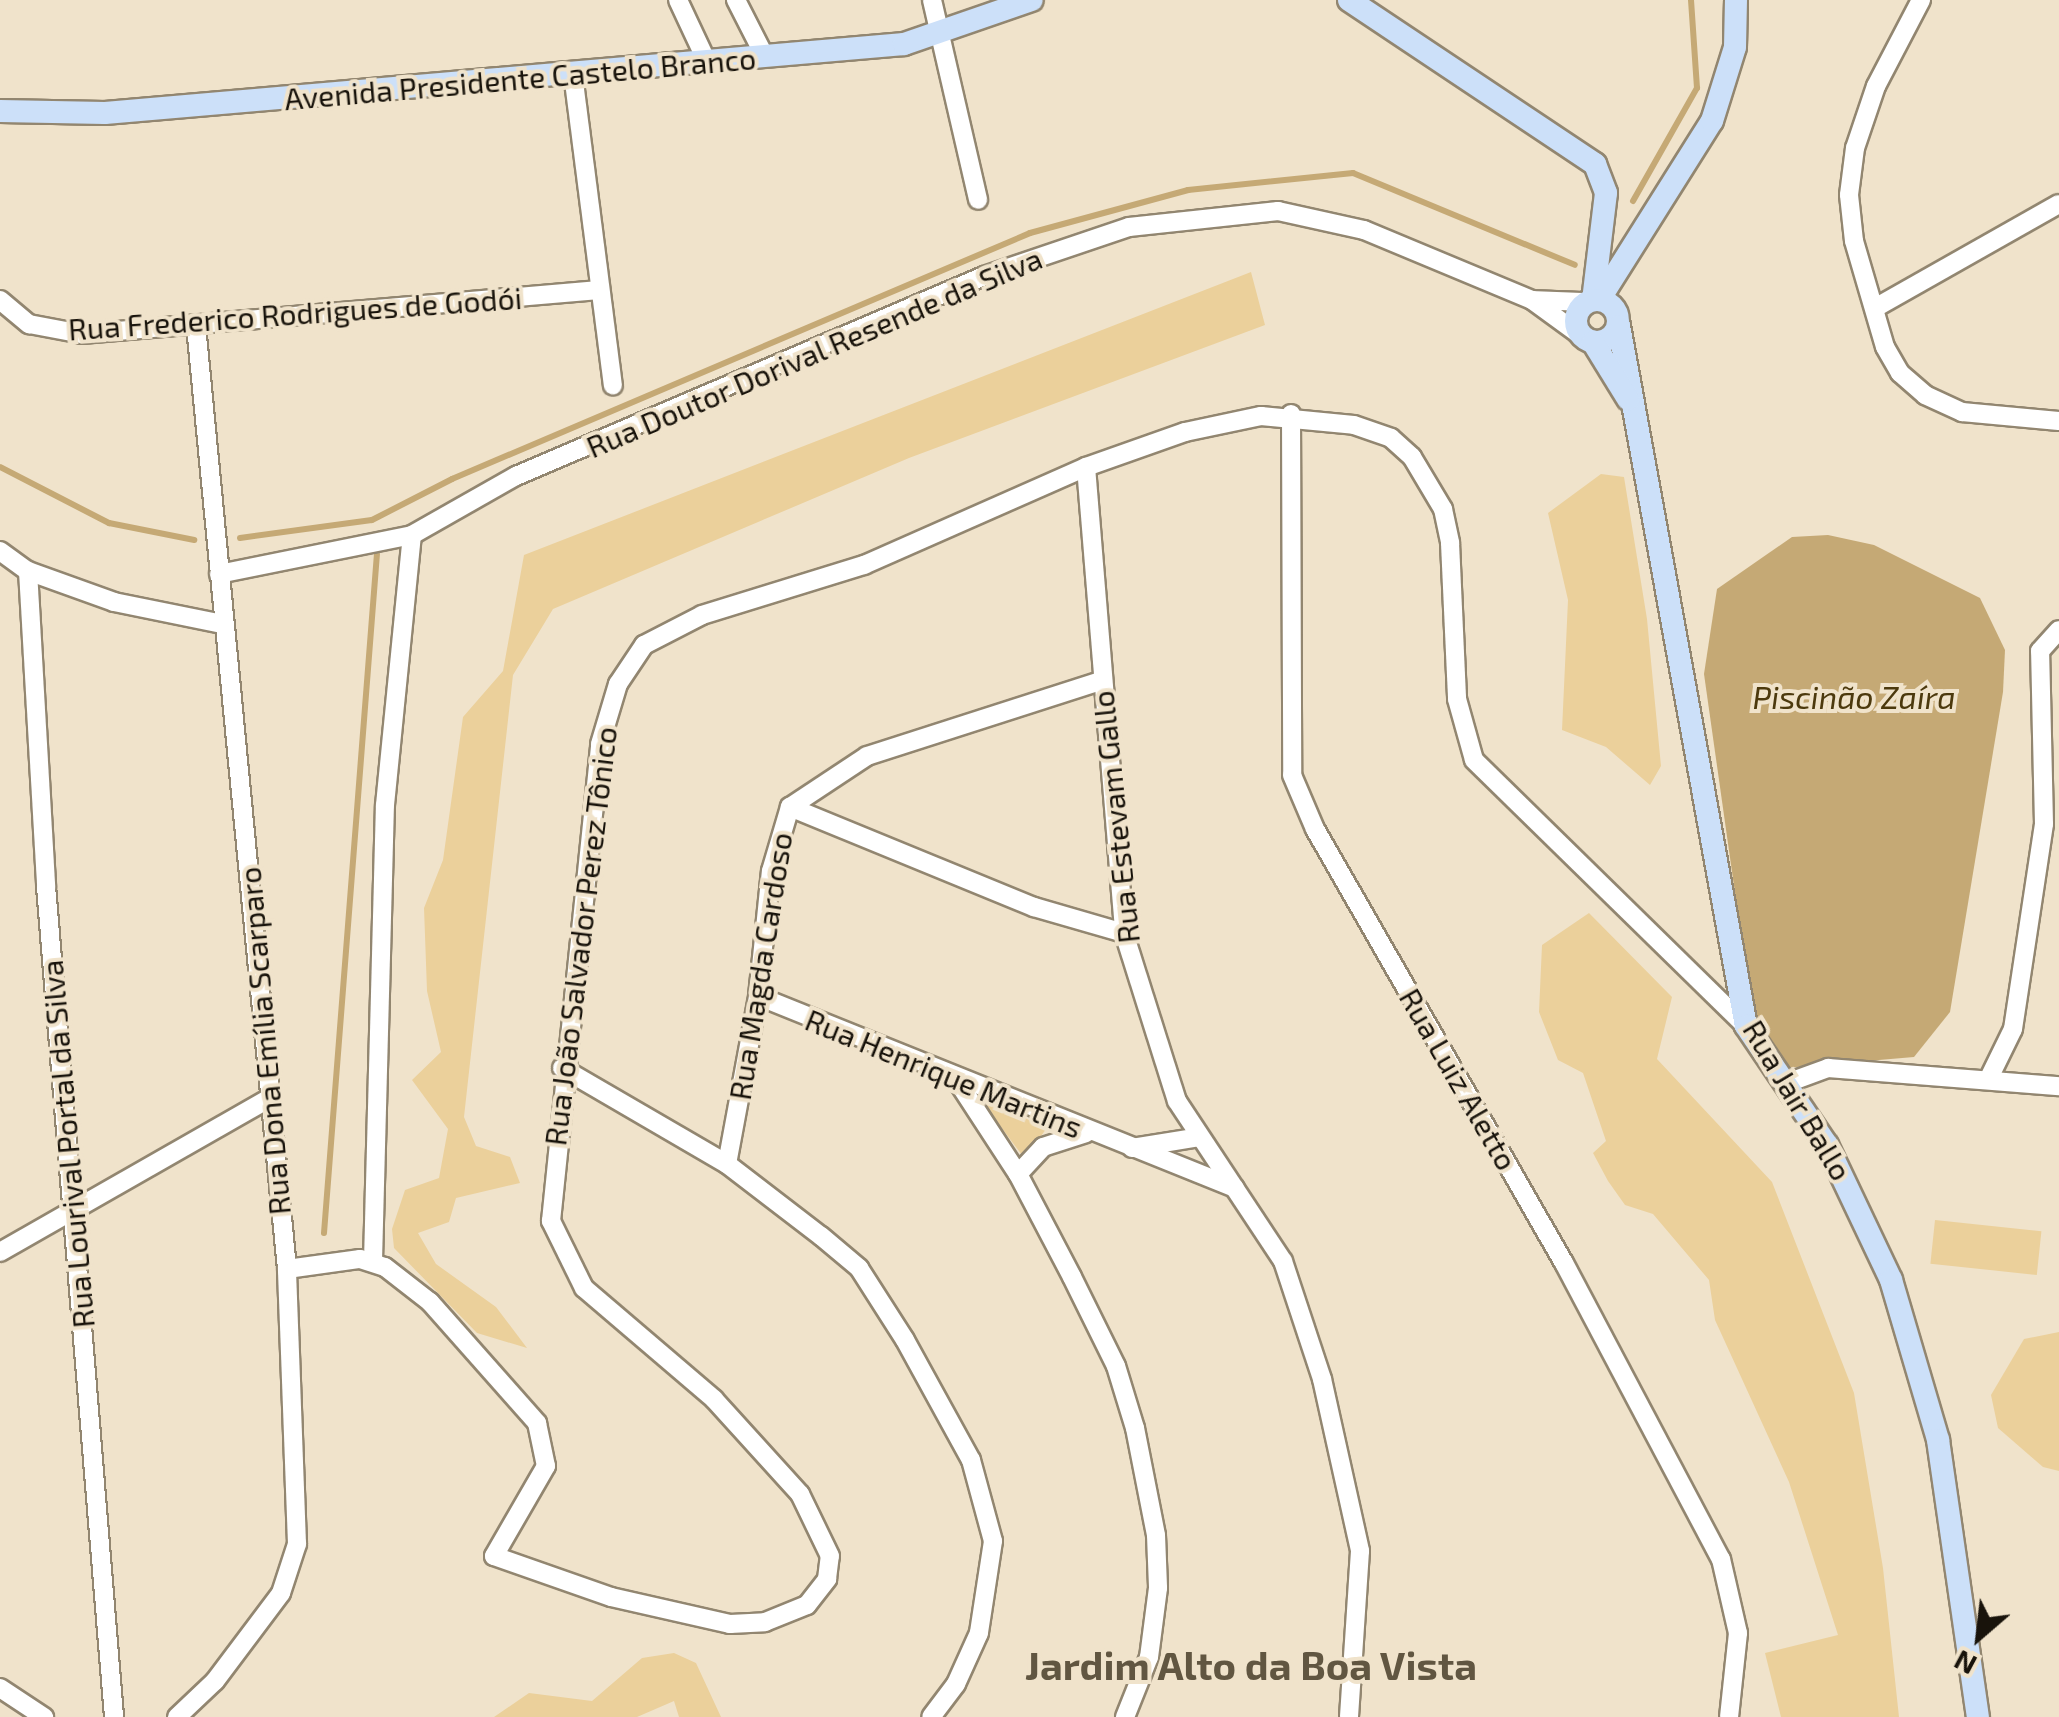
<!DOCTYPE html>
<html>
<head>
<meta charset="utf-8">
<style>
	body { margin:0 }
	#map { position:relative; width:2059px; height:1717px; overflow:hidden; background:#f0e3cb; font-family:"Exo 2",sans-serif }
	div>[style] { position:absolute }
	.green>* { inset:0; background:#ebd09b; transform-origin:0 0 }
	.water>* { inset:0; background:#c5a975 }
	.stream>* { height:6px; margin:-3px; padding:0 3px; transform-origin:3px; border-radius:3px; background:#c5a975 }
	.roads { filter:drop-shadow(2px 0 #928670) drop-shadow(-2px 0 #928670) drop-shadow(0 2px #928670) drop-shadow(0 -2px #928670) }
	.street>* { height:18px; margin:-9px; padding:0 9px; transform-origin:9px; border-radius:9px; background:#fff }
	.secondary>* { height:22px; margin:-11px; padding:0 11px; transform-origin:11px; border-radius:11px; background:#cce0f9 }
	.secondary>.ring { margin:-11px; padding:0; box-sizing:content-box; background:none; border:22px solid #cce0f9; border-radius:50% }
	span { translate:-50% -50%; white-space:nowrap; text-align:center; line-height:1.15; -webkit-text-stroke:8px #f0e3cb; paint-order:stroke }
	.street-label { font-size:30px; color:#18130b }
	.water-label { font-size:32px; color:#4c390d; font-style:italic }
	.district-label { font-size:40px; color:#615641; font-weight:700 }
	.north { position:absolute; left:1929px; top:1587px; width:100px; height:100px; -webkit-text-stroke:8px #f0e3cb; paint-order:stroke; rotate:208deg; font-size:28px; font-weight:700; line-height:40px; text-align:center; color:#18130b }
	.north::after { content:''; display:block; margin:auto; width:35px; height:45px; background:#18130b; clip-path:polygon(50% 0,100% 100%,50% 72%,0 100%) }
</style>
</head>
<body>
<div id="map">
	<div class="green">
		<div style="clip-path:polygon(1251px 272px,1265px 325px,909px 458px,553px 609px,513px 675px,464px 1117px,476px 1146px,510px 1157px,520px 1183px,456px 1198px,449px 1222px,418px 1233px,436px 1264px,496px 1307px,527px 1348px,477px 1333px,394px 1248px,392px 1229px,405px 1190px,439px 1178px,448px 1129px,412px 1080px,441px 1052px,427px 991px,424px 908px,443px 860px,463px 717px,503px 671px,524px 555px)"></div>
		<div style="clip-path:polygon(1601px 474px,1624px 477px,1647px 619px,1661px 766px,1650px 785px,1606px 747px,1562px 730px,1568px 600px,1548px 513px)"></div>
		<div style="clip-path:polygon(1589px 913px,1672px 997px,1657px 1059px,1772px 1182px,1854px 1393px,1883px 1568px,1899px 1717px,1781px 1717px,1765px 1653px,1838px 1635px,1789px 1482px,1715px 1320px,1709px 1280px,1653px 1214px,1625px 1205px,1608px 1181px,1593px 1153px,1606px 1141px,1583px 1073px,1558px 1060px,1539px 1012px,1542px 945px)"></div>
		<div style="clip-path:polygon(974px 1091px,1046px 1129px,1025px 1159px)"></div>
		<div style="left:1935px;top:1220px;width:107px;height:44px;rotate:6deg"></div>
		<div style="clip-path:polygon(2059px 1332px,2059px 1471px,2043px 1467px,1998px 1428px,1991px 1395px,2024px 1339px)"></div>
		<div style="clip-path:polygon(674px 1653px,696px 1663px,721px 1717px,679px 1717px,674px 1701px,637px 1717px,494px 1717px,529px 1693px,592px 1701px,642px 1658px)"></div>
	</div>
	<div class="water">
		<div style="clip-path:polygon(1828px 535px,1874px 545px,1980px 598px,2005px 650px,2003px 692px,1950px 1012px,1914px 1057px,1785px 1068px,1753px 1020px,1704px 674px,1717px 589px,1792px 537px)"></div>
	</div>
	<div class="stream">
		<div style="left:1633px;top:201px;width:130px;rotate:-60.5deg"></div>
		<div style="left:1697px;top:88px;width:88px;rotate:-93.9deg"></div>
		<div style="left:0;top:467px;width:123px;rotate:27.2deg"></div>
		<div style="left:109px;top:523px;width:87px;rotate:11.3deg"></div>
		<div style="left:240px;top:538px;width:133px;rotate:-7.8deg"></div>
		<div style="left:372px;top:520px;width:90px;rotate:-27.1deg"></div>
		<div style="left:452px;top:479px;width:628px;rotate:-23.05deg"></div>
		<div style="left:1030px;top:233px;width:164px;rotate:-15.2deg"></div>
		<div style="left:1188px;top:190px;width:166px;rotate:-5.9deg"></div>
		<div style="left:1353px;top:173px;width:240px;rotate:22.5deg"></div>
		<div style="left:324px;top:1233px;width:681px;rotate:-85.54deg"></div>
	</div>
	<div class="roads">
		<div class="street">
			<div style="left:678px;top:0;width:68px;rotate:64.9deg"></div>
			<div style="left:736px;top:0;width:64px;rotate:63deg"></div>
			<div style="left:932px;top:0;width:205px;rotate:77deg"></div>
			<div style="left:1921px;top:0;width:97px;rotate:117.6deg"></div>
			<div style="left:1876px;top:86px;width:65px;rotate:108.7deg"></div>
			<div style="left:1855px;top:148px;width:47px;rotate:97.3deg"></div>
			<div style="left:1849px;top:195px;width:46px;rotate:83.8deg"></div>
			<div style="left:1854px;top:241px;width:110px;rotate:73.7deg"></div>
			<div style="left:1885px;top:347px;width:30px;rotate:60deg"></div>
			<div style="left:1900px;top:373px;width:33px;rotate:41deg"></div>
			<div style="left:1925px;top:395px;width:41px;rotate:24.7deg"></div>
			<div style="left:1962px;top:412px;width:97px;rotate:5.3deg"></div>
			<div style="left:573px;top:74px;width:314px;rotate:82.7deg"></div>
			<div style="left:0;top:300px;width:38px;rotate:40deg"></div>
			<div style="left:29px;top:324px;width:54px;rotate:10.7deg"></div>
			<div style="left:82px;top:334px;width:519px;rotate:-4.86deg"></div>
			<div style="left:1533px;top:300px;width:53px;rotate:2.2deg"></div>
			<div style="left:1875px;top:308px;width:211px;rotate:-29.5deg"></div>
			<div style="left:1291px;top:414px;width:361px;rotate:89.8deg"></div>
			<div style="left:1292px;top:775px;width:59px;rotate:66.9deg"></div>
			<div style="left:1315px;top:829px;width:500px;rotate:60.16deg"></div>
			<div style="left:1564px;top:1263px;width:335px;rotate:62.1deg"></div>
			<div style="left:1721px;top:1559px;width:76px;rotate:77.1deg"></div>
			<div style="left:1738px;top:1633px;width:84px;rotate:96.1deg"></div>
			<div style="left:1086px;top:467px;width:468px;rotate:85.3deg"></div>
			<div style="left:1124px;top:933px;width:176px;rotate:72.5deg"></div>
			<div style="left:1177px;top:1101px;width:192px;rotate:56.5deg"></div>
			<div style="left:1283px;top:1261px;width:124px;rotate:71.7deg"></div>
			<div style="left:1322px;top:1379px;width:176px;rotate:77.5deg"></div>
			<div style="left:1360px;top:1551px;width:166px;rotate:93.8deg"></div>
			<div style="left:0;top:551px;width:34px;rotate:36deg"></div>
			<div style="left:28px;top:571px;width:91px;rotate:19.8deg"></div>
			<div style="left:114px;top:602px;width:110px;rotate:11.5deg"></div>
			<div style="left:28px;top:571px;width:316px;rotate:86.7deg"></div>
			<div style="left:46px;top:886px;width:834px;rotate:85.32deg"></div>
			<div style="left:219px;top:574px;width:197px;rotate:-11.4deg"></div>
			<div style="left:412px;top:535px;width:120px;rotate:-29.6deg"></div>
			<div style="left:516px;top:476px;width:509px;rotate:-23.14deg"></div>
			<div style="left:984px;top:276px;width:153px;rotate:-18.7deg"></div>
			<div style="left:1129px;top:227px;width:150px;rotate:-6.1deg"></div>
			<div style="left:1278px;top:211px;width:88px;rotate:12.5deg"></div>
			<div style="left:1364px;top:230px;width:182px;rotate:22.6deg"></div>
			<div style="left:1532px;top:300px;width:59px;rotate:36.1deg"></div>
			<div style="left:790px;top:807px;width:264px;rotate:22.3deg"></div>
			<div style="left:1034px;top:907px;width:94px;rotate:16.1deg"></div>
			<div style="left:758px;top:996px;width:514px;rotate:21.93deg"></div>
			<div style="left:562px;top:1068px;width:191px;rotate:30.2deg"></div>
			<div style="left:727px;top:1164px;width:118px;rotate:37.5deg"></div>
			<div style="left:821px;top:1236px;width:50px;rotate:40.1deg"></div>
			<div style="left:859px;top:1268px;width:85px;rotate:57.4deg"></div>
			<div style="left:905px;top:1340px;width:137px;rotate:61.2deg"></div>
			<div style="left:971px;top:1460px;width:84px;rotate:74.8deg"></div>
			<div style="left:993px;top:1541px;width:93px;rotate:98.7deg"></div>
			<div style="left:979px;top:1633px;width:56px;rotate:114.3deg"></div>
			<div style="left:956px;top:1684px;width:41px;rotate:127.1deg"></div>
			<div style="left:954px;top:1076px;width:117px;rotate:56.9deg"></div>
			<div style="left:1018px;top:1174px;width:116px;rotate:62.3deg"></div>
			<div style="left:1072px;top:1277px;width:99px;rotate:63.7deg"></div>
			<div style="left:1116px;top:1366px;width:65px;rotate:73deg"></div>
			<div style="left:1135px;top:1428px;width:109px;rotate:78.9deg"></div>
			<div style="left:1156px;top:1535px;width:53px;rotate:87.8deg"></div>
			<div style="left:1158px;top:1588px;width:70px;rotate:97.4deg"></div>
			<div style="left:1149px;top:1657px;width:65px;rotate:111.8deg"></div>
			<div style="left:1990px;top:1076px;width:52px;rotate:-63.9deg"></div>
			<div style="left:2013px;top:1029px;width:207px;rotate:-81.4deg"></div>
			<div style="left:2044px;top:824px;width:173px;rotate:-91.3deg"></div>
			<div style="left:2040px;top:651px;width:28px;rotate:-48deg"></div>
			<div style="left:1787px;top:1083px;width:44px;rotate:-20.1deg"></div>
			<div style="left:1828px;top:1068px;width:232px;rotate:4.5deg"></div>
			<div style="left:1132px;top:1148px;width:68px;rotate:-9.3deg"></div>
			<div style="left:727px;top:1164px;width:171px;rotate:-79.5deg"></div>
			<div style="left:758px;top:996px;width:126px;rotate:-84.1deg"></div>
			<div style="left:771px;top:871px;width:67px;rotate:-73.5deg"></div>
			<div style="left:790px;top:807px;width:92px;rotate:-33.5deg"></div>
			<div style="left:867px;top:756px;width:246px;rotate:-17.8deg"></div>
			<div style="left:1018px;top:1174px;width:37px;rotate:-47deg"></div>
			<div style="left:1043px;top:1147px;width:45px;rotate:-18deg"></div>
			<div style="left:0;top:1252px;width:306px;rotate:-29.7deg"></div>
			<div style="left:373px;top:1261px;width:456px;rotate:-88.5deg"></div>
			<div style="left:385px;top:805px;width:271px;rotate:-84.3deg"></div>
			<div style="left:287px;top:1269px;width:74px;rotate:-7.8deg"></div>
			<div style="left:360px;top:1259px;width:26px;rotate:18deg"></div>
			<div style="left:385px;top:1267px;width:57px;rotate:37.9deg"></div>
			<div style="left:430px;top:1302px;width:162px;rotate:48.5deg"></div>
			<div style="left:537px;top:1423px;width:44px;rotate:78.2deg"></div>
			<div style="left:546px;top:1466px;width:104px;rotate:120deg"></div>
			<div style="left:494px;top:1556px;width:124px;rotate:19.3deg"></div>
			<div style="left:611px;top:1597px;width:122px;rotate:12.8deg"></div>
			<div style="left:730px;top:1624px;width:35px;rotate:-3deg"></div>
			<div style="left:765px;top:1622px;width:45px;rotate:-22deg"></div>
			<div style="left:807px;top:1605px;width:33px;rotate:-52deg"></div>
			<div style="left:827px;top:1579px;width:23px;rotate:-83deg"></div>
			<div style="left:830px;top:1556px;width:69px;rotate:-115.8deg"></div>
			<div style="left:800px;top:1494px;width:128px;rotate:-132.2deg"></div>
			<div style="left:714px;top:1399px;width:171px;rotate:-139.5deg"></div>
			<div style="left:584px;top:1288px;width:75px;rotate:-116.2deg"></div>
			<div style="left:551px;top:1221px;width:480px;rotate:-84.1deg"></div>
			<div style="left:600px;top:744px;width:63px;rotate:-73.3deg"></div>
			<div style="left:618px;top:684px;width:47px;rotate:-56.3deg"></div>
			<div style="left:644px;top:645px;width:65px;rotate:-27.3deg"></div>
			<div style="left:702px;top:615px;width:170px;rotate:-17.2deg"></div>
			<div style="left:864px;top:565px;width:243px;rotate:-23.8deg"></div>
			<div style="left:1086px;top:467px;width:105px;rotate:-19.5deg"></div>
			<div style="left:1185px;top:432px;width:78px;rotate:-11.9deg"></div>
			<div style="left:1261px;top:416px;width:93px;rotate:5.5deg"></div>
			<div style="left:1354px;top:425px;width:39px;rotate:19deg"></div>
			<div style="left:1391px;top:438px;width:28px;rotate:42deg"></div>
			<div style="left:1412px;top:457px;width:61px;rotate:59.2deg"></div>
			<div style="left:1443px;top:509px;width:35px;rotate:78deg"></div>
			<div style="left:1450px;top:543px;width:156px;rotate:87.4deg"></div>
			<div style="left:1457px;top:699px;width:63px;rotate:74.4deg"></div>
			<div style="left:1474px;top:760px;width:380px;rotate:44.4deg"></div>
			<div style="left:0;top:1688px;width:53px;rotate:33.4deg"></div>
			<div style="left:177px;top:1717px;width:52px;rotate:-43.5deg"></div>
			<div style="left:215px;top:1681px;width:110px;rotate:-53.1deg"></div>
			<div style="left:281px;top:1593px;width:52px;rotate:-71.9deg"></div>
			<div style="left:297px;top:1544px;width:275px;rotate:-92.1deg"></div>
			<div style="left:287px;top:1269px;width:948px;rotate:-95.51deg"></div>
		</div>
		<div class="secondary">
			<div style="left:1349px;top:0;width:296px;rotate:33.7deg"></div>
			<div style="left:1595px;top:164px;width:31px;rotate:69deg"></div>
			<div style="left:1606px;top:193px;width:108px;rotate:96.9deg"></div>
			<div style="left:0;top:111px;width:105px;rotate:1.1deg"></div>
			<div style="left:105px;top:113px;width:802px;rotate:-4.94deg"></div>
			<div style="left:904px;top:44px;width:135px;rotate:-19deg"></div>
			<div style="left:1601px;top:297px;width:208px;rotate:-57.8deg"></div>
			<div style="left:1712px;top:121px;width:77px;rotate:-72.7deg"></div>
			<div style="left:1735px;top:47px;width:47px;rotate:-88.8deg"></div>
			<div class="ring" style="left:1576px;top:300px;width:20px;height:20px"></div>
			<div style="left:1619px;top:326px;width:711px;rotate:79.72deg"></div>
			<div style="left:1746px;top:1026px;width:144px;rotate:55.8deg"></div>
			<div style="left:1827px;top:1145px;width:149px;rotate:64.6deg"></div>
			<div style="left:1891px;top:1280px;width:167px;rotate:73.6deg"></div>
			<div style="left:1938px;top:1440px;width:280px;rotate:81.8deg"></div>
			<div style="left:1593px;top:342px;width:67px;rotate:58.4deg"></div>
		</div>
	</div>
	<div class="street-label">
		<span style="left:520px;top:78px;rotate:-5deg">Avenida Presidente Castelo Branco</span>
		<span style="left:295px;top:313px;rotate:-4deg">Rua Frederico Rodrigues de Godói</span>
		<span style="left:814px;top:352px;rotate:-23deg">Rua Doutor Dorival Resende da Silva</span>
		<span style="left:1115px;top:817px;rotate:-96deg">Rua Estevam Gallo</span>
		<span style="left:580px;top:936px;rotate:-83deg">Rua João Salvador Perez Tônico</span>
		<span style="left:760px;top:966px;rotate:-81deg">Rua Magda Cardoso</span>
		<span style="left:264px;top:1041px;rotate:-95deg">Rua Dona Emília Scarparo</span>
		<span style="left:944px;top:1073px;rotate:22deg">Rua Henrique Martins</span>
		<span style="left:1459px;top:1079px;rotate:60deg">Rua Luiz Aletto</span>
		<span style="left:1798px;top:1100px;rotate:59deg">Rua Jair Ballo</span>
		<span style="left:67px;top:1144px;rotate:-95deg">Rua Lourival Portal da Silva</span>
	</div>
	<div class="water-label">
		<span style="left:1854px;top:696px">Piscinão Zaíra</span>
	</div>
	<div class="district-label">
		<span style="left:1251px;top:1664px">Jardim Alto da Boa Vista</span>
	</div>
	<div class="north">N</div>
</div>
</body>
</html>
